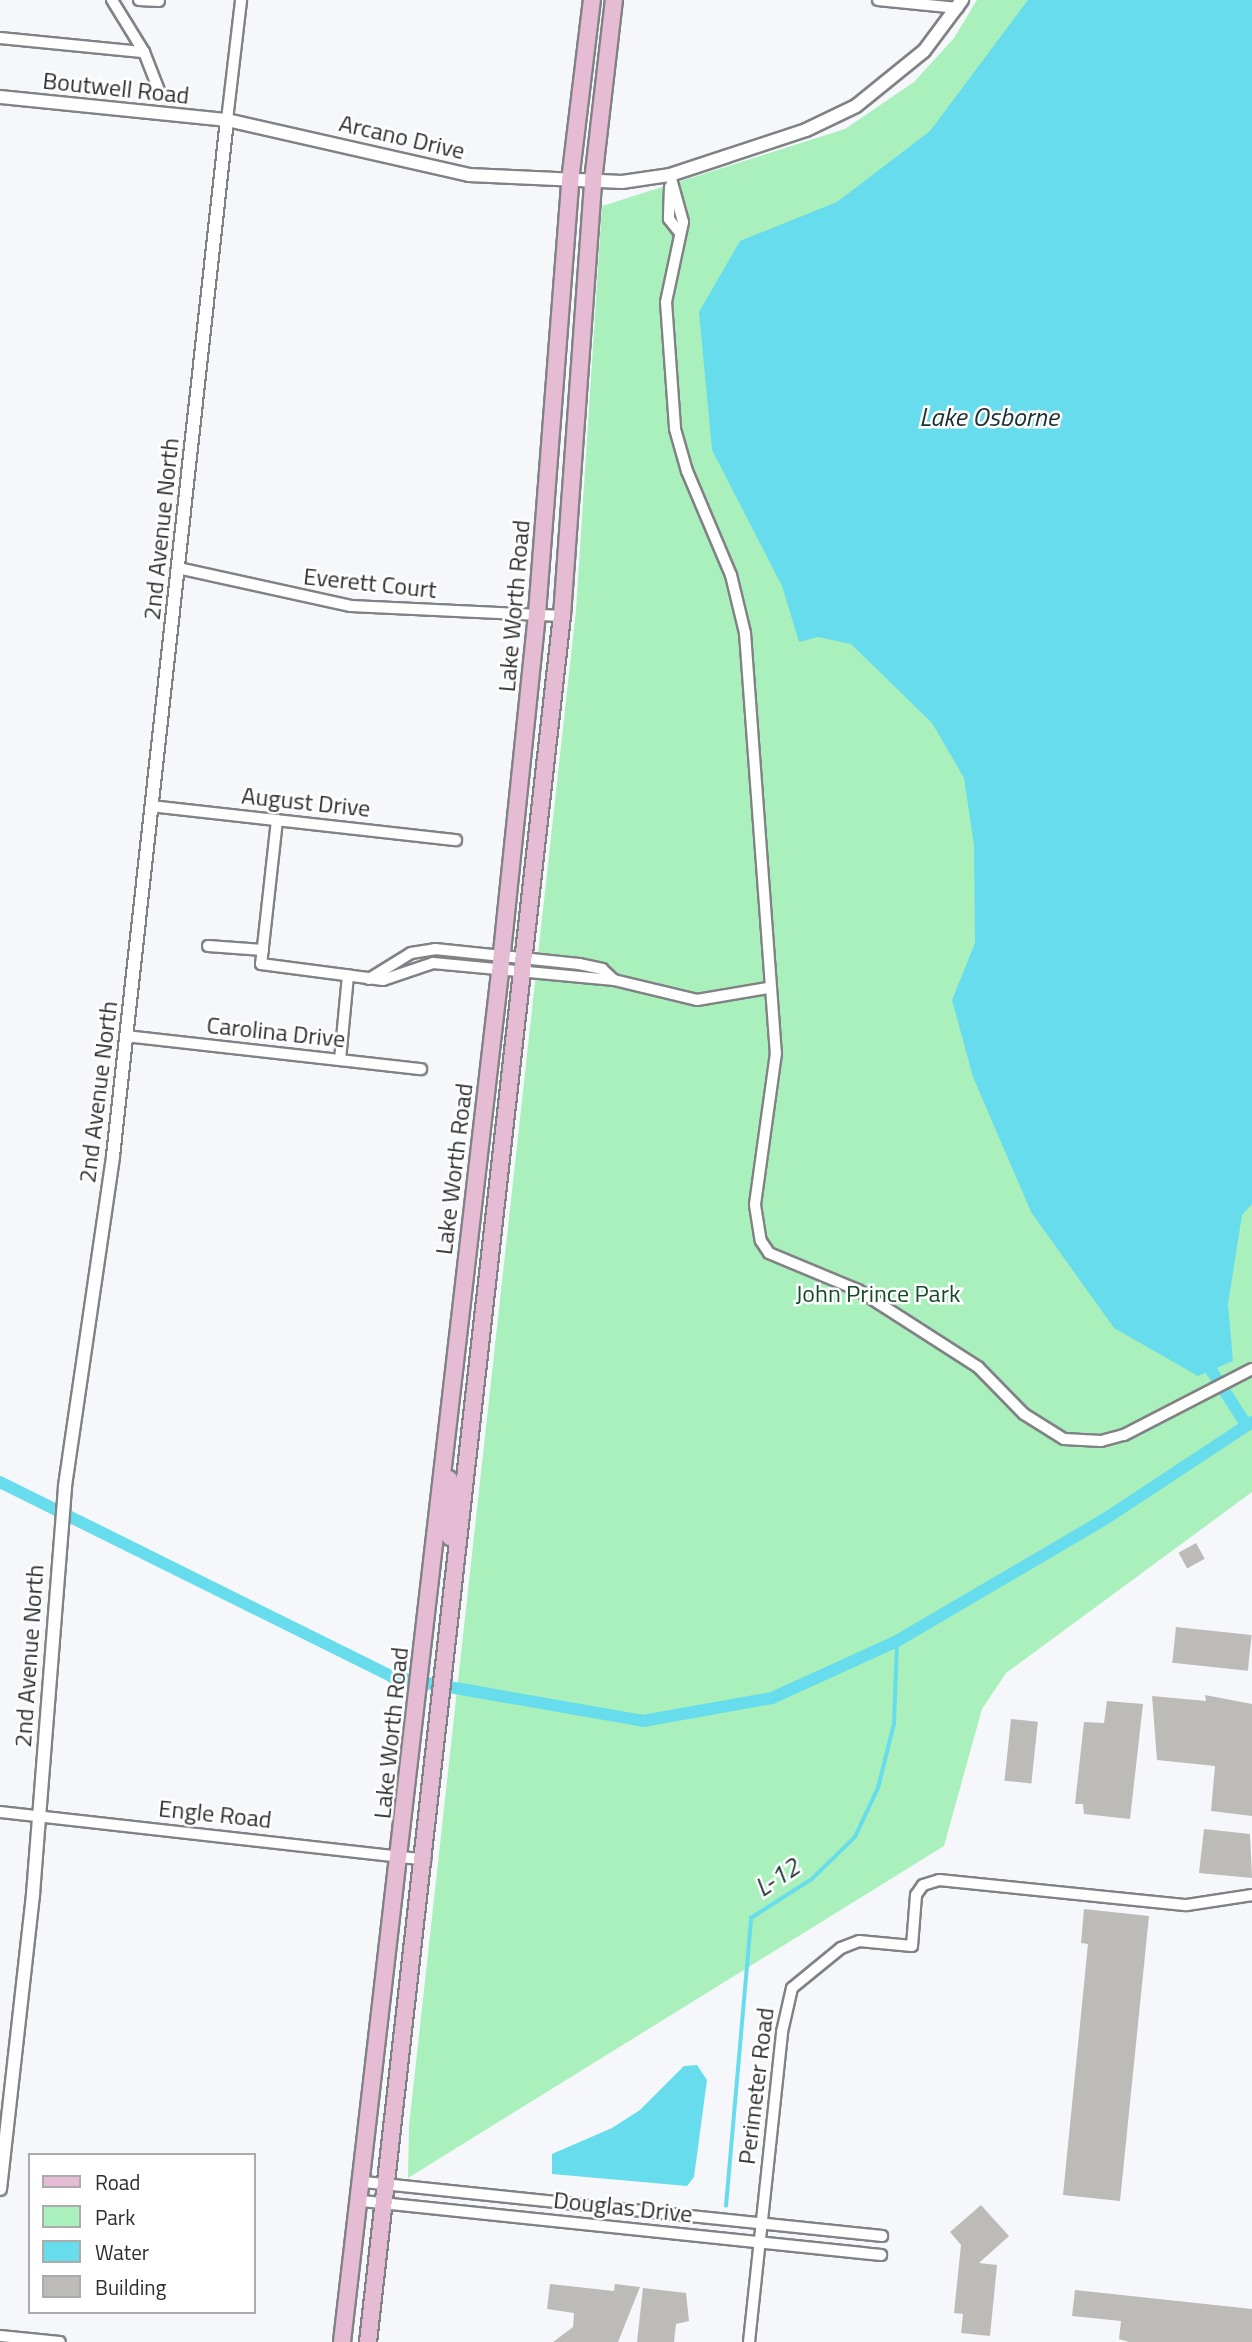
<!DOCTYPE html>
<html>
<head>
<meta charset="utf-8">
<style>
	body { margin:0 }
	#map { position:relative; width:1252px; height:2342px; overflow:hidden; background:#f6f7fb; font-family:"Titillium Web",sans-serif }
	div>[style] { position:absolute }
	.green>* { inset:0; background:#aaf0bc }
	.water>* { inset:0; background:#67dcec }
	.stream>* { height:3.5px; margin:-1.75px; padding:0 1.75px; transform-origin:1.75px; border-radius:1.75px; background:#67dcec }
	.canal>* { height:12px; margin:-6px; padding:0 6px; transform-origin:6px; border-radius:6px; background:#67dcec }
	.building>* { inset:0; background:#bdbbb8; transform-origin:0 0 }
	.roads { filter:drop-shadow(2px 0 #818285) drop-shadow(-2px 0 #818285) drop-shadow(0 2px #818285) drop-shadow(0 -2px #818285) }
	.minor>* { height:10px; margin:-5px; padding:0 5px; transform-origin:5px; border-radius:5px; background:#fff }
	.tertiary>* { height:12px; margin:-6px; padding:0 6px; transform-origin:6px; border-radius:6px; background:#fff }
	.primary>* { height:16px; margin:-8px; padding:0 8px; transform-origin:8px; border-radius:8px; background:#e6bbd4 }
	span { translate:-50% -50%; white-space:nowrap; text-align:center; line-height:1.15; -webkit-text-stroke:5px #fff; paint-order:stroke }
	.street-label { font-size:24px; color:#2d2e2f }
	.park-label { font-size:24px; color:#144b28 }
	.water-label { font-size:26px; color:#1b3033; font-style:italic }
	.legend { position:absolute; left:28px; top:2153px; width:228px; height:161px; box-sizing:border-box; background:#fff; border:2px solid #ababac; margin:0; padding:9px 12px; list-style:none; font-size:21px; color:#2d2e2f }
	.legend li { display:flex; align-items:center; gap:14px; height:35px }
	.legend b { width:35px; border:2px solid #ababac }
</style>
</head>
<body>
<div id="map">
	<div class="green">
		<div style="clip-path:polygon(977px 0,1252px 0,1252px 1492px,1006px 1673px,982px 1709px,944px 1846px,408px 2178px,409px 2126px,576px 610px,602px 206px,845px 129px,914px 82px,954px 38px)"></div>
	</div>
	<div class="water">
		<div style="clip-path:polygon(1028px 0,1252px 0,1252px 1204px,1242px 1215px,1228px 1304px,1233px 1361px,1198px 1376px,1114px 1328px,1031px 1212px,973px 1077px,952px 1000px,975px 943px,974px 845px,964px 778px,932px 723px,851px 644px,818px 637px,799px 642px,782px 586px,712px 450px,699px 312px,740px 241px,837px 202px,930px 131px)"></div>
		<div style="clip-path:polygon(697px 2065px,707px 2080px,694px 2177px,687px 2186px,552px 2174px,552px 2154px,612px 2128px,640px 2110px,684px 2066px)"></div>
	</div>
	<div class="stream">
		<div style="left:726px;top:2206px;width:289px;rotate:-85deg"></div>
		<div style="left:751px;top:1918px;width:72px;rotate:-32.6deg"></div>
		<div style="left:812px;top:1879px;width:60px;rotate:-44.3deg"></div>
		<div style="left:855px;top:1837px;width:54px;rotate:-64.9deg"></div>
		<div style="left:878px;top:1788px;width:66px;rotate:-76deg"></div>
		<div style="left:894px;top:1724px;width:83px;rotate:-87.9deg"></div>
	</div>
	<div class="canal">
		<div style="left:1211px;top:1370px;width:63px;rotate:57.3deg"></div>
		<div style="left:0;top:1482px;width:438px;rotate:26.4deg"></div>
		<div style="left:392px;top:1677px;width:255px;rotate:9.9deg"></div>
		<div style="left:643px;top:1721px;width:131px;rotate:-10.1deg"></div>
		<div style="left:772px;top:1698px;width:137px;rotate:-24.5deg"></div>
		<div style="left:897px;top:1641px;width:241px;rotate:-30.4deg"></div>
		<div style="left:1105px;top:1519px;width:176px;rotate:-33.4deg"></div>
	</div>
	<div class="building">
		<div style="left:1196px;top:1543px;width:18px;height:20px;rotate:61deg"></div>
		<div style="left:1176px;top:1627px;width:76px;height:36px;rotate:6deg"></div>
		<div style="clip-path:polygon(1205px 1695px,1252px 1704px,1252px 1816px,1211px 1811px,1215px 1766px,1157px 1760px,1152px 1696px,1206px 1701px)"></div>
		<div style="clip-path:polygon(1107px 1701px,1143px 1704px,1130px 1819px,1084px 1814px,1083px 1804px,1075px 1804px,1084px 1722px,1104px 1723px)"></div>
		<div style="left:1011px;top:1719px;width:27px;height:62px;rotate:6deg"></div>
		<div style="clip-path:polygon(1204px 1829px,1250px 1834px,1252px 1878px,1199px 1873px)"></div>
		<div style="clip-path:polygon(1084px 1909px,1149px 1916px,1120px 2201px,1063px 2195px,1088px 1944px,1081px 1943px)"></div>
		<div style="clip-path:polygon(981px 2205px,1009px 2236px,979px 2263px,997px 2265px,990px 2336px,961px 2333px,963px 2314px,954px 2313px,961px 2245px,950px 2232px)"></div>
		<div style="clip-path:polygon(550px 2284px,614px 2291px,615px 2284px,640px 2287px,618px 2342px,553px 2342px,573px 2327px,574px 2313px,547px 2309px)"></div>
		<div style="clip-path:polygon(643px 2288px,686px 2293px,689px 2321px,676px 2324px,674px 2342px,637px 2342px)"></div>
		<div style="clip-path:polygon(1075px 2290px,1252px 2309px,1252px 2342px,1129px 2342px,1119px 2339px,1121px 2321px,1072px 2316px)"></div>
	</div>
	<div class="roads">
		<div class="minor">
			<div style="left:112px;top:0;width:61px;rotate:58.4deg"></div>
			<div style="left:144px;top:52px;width:44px;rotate:68.7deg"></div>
			<div style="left:139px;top:0;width:20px;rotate:3deg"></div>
			<div style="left:878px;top:0;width:80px;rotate:5.7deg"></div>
			<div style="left:0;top:38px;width:145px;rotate:5.6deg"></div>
			<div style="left:227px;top:120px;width:121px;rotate:-83.3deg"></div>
			<div style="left:670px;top:175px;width:49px;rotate:74.5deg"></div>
			<div style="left:683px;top:222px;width:82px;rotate:102deg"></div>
			<div style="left:666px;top:302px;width:127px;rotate:85.9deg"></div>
			<div style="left:675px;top:429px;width:44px;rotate:74.1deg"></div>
			<div style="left:687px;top:471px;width:113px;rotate:67.1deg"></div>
			<div style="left:731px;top:575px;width:60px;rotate:76.4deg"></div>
			<div style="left:745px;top:633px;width:421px;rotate:85.8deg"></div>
			<div style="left:776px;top:1053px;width:153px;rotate:97.9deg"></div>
			<div style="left:755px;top:1205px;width:36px;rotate:81deg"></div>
			<div style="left:761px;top:1241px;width:14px;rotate:56deg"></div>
			<div style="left:769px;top:1253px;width:96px;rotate:22.6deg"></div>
			<div style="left:858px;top:1290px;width:143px;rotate:32.7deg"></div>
			<div style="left:978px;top:1367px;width:66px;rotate:45.6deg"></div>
			<div style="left:1024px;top:1414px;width:47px;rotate:32deg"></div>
			<div style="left:1064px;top:1439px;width:37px;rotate:3deg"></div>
			<div style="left:1101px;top:1441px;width:24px;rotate:-15deg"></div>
			<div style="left:1124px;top:1435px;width:144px;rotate:-27.3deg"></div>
			<div style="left:670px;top:187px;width:32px;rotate:92deg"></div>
			<div style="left:669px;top:219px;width:18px;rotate:52deg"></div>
			<div style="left:178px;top:568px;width:177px;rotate:12.4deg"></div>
			<div style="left:351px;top:606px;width:211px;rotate:2.7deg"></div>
			<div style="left:151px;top:806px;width:307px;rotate:6.4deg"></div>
			<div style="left:277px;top:820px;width:145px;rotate:96.3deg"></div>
			<div style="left:261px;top:964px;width:123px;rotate:7.5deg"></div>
			<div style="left:383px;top:980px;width:53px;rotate:-18.8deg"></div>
			<div style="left:433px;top:963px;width:182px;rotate:5.4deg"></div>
			<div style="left:614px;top:980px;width:85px;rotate:13.5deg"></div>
			<div style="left:697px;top:1000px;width:72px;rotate:-9.6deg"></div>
			<div style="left:208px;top:946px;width:55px;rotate:4.2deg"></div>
			<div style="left:369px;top:979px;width:49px;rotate:-31.8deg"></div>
			<div style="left:411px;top:953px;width:24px;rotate:-9deg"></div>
			<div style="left:435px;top:949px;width:145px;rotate:5.9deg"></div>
			<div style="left:579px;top:964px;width:24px;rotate:12deg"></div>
			<div style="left:602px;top:969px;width:16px;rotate:43deg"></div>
			<div style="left:126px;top:1036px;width:297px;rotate:6.4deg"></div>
			<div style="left:340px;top:1060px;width:85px;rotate:-84.6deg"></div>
			<div style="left:0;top:1812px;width:428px;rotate:6.4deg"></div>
			<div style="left:364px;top:2182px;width:521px;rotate:5.95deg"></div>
			<div style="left:362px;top:2201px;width:522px;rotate:5.94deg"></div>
			<div style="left:0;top:2336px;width:60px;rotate:5.7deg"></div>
			<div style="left:749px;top:2342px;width:312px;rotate:-83.9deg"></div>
			<div style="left:782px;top:2032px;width:45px;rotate:-77.2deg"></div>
			<div style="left:792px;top:1988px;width:63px;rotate:-39.2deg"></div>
			<div style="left:841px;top:1948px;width:19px;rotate:-21deg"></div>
			<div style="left:859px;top:1941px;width:53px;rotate:5.4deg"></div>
			<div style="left:912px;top:1946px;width:51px;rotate:-85.5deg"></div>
			<div style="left:916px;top:1895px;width:12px;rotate:-55deg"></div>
			<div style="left:923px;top:1885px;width:17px;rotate:-17deg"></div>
			<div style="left:939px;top:1880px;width:249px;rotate:5.8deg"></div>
			<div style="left:1187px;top:1905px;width:66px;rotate:-8.7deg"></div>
		</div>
		<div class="tertiary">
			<div style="left:0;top:97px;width:228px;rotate:5.8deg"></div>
			<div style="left:227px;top:120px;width:248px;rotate:12.8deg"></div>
			<div style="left:469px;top:175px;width:153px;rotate:2.6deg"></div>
			<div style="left:622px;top:182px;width:49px;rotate:-8.3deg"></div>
			<div style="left:670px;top:175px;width:143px;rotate:-18.3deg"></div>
			<div style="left:806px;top:130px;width:55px;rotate:-25.6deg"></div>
			<div style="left:856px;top:106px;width:87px;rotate:-39deg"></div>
			<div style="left:924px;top:51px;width:64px;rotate:-53.3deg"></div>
			<div style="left:0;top:2189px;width:297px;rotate:-83.6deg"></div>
			<div style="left:33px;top:1894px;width:409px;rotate:-85.5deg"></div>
			<div style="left:65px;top:1486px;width:333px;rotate:-81.7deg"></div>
			<div style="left:113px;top:1156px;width:1042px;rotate:-83.72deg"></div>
		</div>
		<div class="primary">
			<div style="left:449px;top:1479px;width:58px;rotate:89deg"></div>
			<div style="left:342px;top:2342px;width:1379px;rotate:-83.42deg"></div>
			<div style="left:500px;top:972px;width:360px;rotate:-84.1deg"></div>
			<div style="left:537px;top:614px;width:434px;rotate:-85.6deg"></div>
			<div style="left:570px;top:181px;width:182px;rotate:-83.1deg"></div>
			<div style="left:368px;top:2342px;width:1737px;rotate:-83.59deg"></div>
			<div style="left:562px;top:616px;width:436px;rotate:-85.9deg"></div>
			<div style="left:593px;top:181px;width:182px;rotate:-83.4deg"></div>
		</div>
	</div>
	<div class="street-label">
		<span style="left:116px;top:88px;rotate:6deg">Boutwell Road</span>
		<span style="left:402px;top:137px;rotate:13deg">Arcano Drive</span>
		<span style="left:161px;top:529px;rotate:-84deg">2nd Avenue North</span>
		<span style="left:370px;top:583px;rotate:6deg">Everett Court</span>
		<span style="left:514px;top:606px;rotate:-85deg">Lake Worth Road</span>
		<span style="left:306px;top:802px;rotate:6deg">August Drive</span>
		<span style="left:276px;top:1032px;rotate:6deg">Carolina Drive</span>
		<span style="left:98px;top:1092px;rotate:-83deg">2nd Avenue North</span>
		<span style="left:454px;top:1169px;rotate:-83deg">Lake Worth Road</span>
		<span style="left:29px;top:1656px;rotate:-86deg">2nd Avenue North</span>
		<span style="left:391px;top:1733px;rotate:-84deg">Lake Worth Road</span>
		<span style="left:215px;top:1814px;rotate:6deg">Engle Road</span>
		<span style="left:756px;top:2086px;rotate:-83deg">Perimeter Road</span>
		<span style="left:623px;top:2207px;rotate:6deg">Douglas Drive</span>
	</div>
	<div class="park-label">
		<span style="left:878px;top:1294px">John Prince Park</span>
	</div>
	<div class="water-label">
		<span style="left:989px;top:417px">Lake Osborne</span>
		<span style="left:777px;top:1877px;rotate:-34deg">L-12</span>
	</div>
	<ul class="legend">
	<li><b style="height:9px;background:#e6bbd4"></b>Road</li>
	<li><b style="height:19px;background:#aaf0bc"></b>Park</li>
	<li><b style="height:19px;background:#67dcec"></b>Water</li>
	<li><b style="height:19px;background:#bdbbb8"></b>Building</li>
	</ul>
</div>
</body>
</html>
